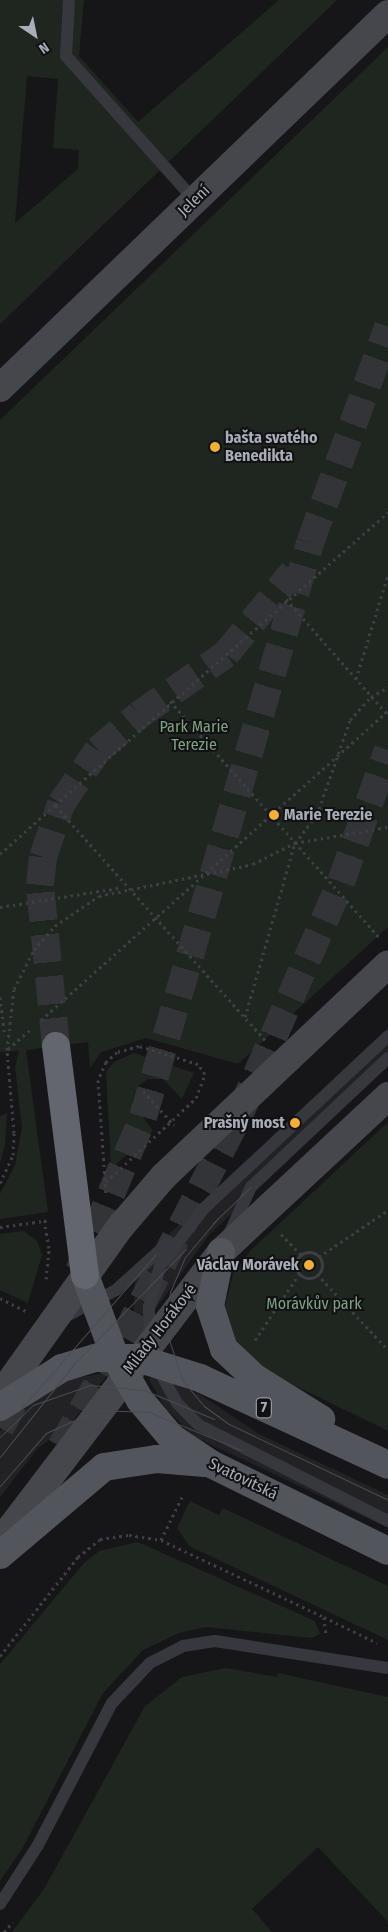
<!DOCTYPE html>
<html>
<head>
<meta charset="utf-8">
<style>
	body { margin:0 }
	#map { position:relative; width:388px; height:1932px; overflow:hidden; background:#161618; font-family:"Fira Sans Condensed",sans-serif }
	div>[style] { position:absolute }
	.built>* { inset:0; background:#222225 }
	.green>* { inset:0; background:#1e261f }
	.highway-tunnel>* { height:28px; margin-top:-14px; transform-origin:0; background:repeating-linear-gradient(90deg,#333438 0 28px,transparent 0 42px) }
	.path>* { height:3px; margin-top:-1.5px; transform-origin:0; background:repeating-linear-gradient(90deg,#3d3f44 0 2.5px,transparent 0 6.5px) }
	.path>.ring { margin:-1.5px; padding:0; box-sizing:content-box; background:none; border:3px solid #3d3f44; border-radius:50% }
	.lane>* { height:12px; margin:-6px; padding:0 6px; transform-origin:6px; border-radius:6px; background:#37383d }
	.secondary>* { height:28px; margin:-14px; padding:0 14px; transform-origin:14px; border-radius:14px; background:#45474d }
	.primary>* { height:28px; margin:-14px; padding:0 14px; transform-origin:14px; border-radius:14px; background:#53555c }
	.highway>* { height:28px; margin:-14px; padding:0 14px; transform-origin:14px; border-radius:14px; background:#63666e }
	.tram>* { height:1px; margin:-0.5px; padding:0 0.5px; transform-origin:0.5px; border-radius:0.5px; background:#4a4c52 }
	.dots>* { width:14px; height:14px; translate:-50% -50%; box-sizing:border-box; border:2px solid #111113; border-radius:50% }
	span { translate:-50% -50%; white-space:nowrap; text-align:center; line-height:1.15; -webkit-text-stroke:4px #111113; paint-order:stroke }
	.shield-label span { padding:1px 4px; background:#111113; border:1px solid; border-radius:4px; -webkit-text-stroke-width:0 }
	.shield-label { font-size:15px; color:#a8adb8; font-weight:700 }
	.street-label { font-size:16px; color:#a8adb8 }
	.poi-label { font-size:16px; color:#a8adb8; font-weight:700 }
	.left { translate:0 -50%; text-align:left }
	.right { translate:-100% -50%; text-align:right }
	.park-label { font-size:16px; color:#7fa381 }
	.north { position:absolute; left:10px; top:10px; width:50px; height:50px; -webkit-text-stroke:4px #111113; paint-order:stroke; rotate:146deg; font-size:14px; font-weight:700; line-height:20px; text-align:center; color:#a8adb8 }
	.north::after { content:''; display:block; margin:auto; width:18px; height:22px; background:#a8adb8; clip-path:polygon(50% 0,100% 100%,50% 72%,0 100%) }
</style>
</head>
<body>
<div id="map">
	<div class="built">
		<div style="clip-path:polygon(388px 1028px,388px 1066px,209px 1235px,133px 1340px,135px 1266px)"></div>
		<div style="clip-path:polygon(109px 1372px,70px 1425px,38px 1448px,0 1497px,0 1431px,25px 1400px,66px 1380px)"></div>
		<div style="clip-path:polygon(153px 1374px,201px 1395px,257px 1433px,388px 1495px,388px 1528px,195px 1437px,166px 1409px,149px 1380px)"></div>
	</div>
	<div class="green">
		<div style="clip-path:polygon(evenodd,0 0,84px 0,79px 56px,138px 122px,279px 0,337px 0,0 324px,0 0,27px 76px,58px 79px,53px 148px,79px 150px,78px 169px,15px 223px,27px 76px)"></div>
		<div style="clip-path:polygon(388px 47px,388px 927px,238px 1064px,146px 1038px,101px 1052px,90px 1068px,88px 1042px,26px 1050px,48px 1212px,0 1219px,0 1194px,15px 1165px,22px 1128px,15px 1067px,19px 1051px,0 1052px,0 420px)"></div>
		<div style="clip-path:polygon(134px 1053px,194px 1073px,182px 1099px,163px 1079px,148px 1079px,137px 1087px,132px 1102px,153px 1131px,111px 1169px,106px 1072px,114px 1062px)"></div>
		<div style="clip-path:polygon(7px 1113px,5px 1145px,0 1163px,0 1116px)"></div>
		<div style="clip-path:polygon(388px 1122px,388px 1431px,257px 1367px,235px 1343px,224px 1310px,233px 1274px,251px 1250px)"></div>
		<div style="clip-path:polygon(24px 1231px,37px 1241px,42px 1255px,28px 1303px,0 1290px,0 1234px)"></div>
		<div style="clip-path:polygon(190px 1501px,219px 1515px,223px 1508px,388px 1586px,388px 1640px,189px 1546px,177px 1528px)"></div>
		<div style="clip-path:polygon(138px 1542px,315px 1621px,320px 1634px,312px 1638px,206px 1627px,179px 1633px,143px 1650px,103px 1693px,22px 1849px,0 1881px,0 1664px,84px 1563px,99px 1551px)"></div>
		<div style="clip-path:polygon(226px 1668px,277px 1677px,278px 1673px,388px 1697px,388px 1922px,318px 1847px,252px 1909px,272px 1932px,12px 1932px,44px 1889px,145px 1706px,182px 1677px)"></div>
	</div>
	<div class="highway-tunnel">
		<div style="left:56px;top:1046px;width:162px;rotate:-95.7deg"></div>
		<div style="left:40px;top:885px;width:28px;rotate:-84deg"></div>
		<div style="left:43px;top:857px;width:56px;rotate:-71.2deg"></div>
		<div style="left:61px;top:804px;width:65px;rotate:-55.6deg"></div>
		<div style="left:98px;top:750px;width:54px;rotate:-40.5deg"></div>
		<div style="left:139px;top:715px;width:106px;rotate:-35deg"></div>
		<div style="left:226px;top:654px;width:106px;rotate:-50.7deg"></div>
		<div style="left:79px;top:1271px;width:167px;rotate:-67.4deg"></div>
		<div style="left:143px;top:1117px;width:598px;rotate:-73.78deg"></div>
		<div style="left:310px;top:543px;width:230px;rotate:-70.1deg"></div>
		<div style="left:0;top:1428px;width:46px;rotate:-61.2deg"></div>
		<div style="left:61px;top:1447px;width:126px;rotate:-60deg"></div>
		<div style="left:124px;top:1338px;width:253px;rotate:-62.7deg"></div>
		<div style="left:240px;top:1113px;width:252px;rotate:-66.4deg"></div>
		<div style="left:341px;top:882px;width:140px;rotate:-70.4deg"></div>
	</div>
	<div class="path">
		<div style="left:286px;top:599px;width:154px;rotate:48.7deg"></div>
		<div style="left:356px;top:679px;width:109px;rotate:-72.9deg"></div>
		<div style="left:170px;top:701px;width:317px;rotate:48.5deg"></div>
		<div style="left:0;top:854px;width:74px;rotate:-41.7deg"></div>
		<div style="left:0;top:907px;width:120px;rotate:-9.1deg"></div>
		<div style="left:0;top:997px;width:39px;rotate:83deg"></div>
		<div style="left:245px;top:1017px;width:181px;rotate:-74deg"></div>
		<div style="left:295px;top:843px;width:94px;rotate:-9.8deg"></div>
		<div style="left:41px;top:1020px;width:465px;rotate:-41.7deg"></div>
		<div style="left:265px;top:1040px;width:315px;rotate:-131.8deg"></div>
		<div style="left:55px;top:805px;width:444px;rotate:-41.3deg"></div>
		<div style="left:8px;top:1049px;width:30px;rotate:-41deg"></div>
		<div style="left:7px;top:1050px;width:61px;rotate:-83.5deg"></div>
		<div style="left:14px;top:989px;width:44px;rotate:-62.9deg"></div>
		<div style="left:34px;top:950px;width:32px;rotate:-49deg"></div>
		<div style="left:55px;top:926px;width:53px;rotate:-34.3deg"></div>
		<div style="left:99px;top:896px;width:157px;rotate:-11.7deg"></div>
		<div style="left:253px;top:864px;width:47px;rotate:-26.6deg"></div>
		<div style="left:295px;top:843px;width:36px;rotate:-52deg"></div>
		<div style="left:317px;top:815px;width:101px;rotate:-70.8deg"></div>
		<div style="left:350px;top:720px;width:31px;rotate:-48deg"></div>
		<div style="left:371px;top:697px;width:20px;rotate:-30deg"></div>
		<div style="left:143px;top:1091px;width:46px;rotate:47.6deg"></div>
		<div style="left:106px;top:1182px;width:123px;rotate:-43deg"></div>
		<div style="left:196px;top:1098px;width:26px;rotate:-69deg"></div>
		<div style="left:205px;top:1074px;width:12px;rotate:-125deg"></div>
		<div style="left:198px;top:1064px;width:62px;rotate:-163deg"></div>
		<div style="left:139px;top:1046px;width:23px;rotate:165deg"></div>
		<div style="left:117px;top:1052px;width:15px;rotate:138deg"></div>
		<div style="left:106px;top:1062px;width:20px;rotate:114deg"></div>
		<div style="left:98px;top:1080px;width:113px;rotate:86deg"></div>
		<div style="left:0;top:1183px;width:31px;rotate:-65deg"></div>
		<div style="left:13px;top:1155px;width:22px;rotate:-87deg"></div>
		<div style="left:14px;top:1133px;width:83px;rotate:-94.8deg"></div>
		<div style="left:0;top:1227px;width:44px;rotate:-7.8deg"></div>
		<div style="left:281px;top:1234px;width:29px;rotate:46deg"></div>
		<div class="ring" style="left:296px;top:1252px;width:23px;height:23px"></div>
		<div style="left:319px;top:1257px;width:83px;rotate:-34.3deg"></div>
		<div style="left:317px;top:1274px;width:104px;rotate:46.9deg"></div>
		<div style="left:46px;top:1279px;width:31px;rotate:-84deg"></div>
		<div style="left:49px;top:1248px;width:27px;rotate:-100deg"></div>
		<div style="left:44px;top:1221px;width:4px;rotate:-14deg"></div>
		<div style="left:0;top:1298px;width:29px;rotate:27deg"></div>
		<div style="left:255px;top:1340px;width:79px;rotate:-56.3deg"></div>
		<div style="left:161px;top:1540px;width:180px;rotate:25.3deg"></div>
		<div style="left:324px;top:1617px;width:19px;rotate:84deg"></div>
		<div style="left:324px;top:1617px;width:59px;rotate:26.1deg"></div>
		<div style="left:0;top:1656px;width:126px;rotate:-51.8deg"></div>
		<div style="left:78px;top:1557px;width:28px;rotate:-39deg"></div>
		<div style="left:100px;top:1539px;width:29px;rotate:-8deg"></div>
		<div style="left:129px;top:1535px;width:32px;rotate:9deg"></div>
		<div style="left:161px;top:1540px;width:48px;rotate:-64deg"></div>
		<div style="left:4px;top:1932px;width:13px;rotate:-48deg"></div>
	</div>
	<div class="lane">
		<div style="left:69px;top:0;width:56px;rotate:93.1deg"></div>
		<div style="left:66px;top:56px;width:194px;rotate:48.3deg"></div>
		<div style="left:198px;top:1214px;width:260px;rotate:-43.1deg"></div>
		<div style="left:229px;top:1234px;width:52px;rotate:-64.9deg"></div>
		<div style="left:251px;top:1187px;width:188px;rotate:-43.3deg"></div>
		<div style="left:63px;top:1318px;width:60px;rotate:-27.8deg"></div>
		<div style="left:116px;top:1290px;width:70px;rotate:-42.1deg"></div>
		<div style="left:150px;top:1341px;width:34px;rotate:-92deg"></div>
		<div style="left:149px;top:1307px;width:42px;rotate:-75deg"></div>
		<div style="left:160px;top:1266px;width:73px;rotate:-52.8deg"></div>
		<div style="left:156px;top:1365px;width:43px;rotate:61.1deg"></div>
		<div style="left:177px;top:1403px;width:31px;rotate:45deg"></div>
		<div style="left:199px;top:1425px;width:212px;rotate:26.9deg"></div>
		<div style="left:0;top:1904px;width:70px;rotate:-57.2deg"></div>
		<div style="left:38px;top:1845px;width:160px;rotate:-62.5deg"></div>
		<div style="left:112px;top:1703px;width:55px;rotate:-46.5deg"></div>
		<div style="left:150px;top:1663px;width:37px;rotate:-27deg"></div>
		<div style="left:183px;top:1646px;width:32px;rotate:-9deg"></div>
		<div style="left:215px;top:1641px;width:175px;rotate:8.9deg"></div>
	</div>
	<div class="secondary">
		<div style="left:0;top:388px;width:539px;rotate:-43.95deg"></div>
		<div style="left:0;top:1396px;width:209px;rotate:-54.6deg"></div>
		<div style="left:121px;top:1226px;width:66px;rotate:-49.3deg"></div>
		<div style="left:164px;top:1176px;width:308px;rotate:-43.4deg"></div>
		<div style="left:0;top:1542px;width:365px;rotate:-52.7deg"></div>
		<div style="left:221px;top:1252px;width:229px;rotate:-43deg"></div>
	</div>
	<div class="primary">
		<div style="left:221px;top:1252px;width:55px;rotate:101.5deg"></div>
		<div style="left:210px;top:1306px;width:45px;rotate:72deg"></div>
		<div style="left:224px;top:1349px;width:42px;rotate:43.1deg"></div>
		<div style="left:255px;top:1378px;width:78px;rotate:31.8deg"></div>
		<div style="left:85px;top:1275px;width:87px;rotate:69.9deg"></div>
		<div style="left:115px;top:1357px;width:50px;rotate:59.8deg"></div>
		<div style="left:140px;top:1400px;width:48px;rotate:50deg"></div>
		<div style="left:171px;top:1437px;width:48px;rotate:34deg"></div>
		<div style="left:211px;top:1464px;width:197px;rotate:26.2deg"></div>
		<div style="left:0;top:1407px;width:73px;rotate:-32.2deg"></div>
		<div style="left:62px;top:1368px;width:34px;rotate:-17deg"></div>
		<div style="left:95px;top:1358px;width:42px"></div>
		<div style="left:137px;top:1358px;width:66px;rotate:17.6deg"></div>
		<div style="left:200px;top:1378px;width:207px;rotate:24.8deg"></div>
		<div style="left:0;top:1555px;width:136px;rotate:-40.2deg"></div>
		<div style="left:104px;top:1467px;width:54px;rotate:-8.6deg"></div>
		<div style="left:157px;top:1459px;width:48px;rotate:4.8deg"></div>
	</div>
	<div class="highway">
		<div style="left:56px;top:1046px;width:231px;rotate:82.8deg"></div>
	</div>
	<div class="tram">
		<div style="left:218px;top:1218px;width:51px;rotate:130.2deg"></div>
		<div style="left:185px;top:1257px;width:38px;rotate:113deg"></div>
		<div style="left:170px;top:1292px;width:39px;rotate:96deg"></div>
		<div style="left:166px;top:1331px;width:53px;rotate:71.2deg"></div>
		<div style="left:183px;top:1381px;width:33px;rotate:50deg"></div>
		<div style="left:204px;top:1406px;width:31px;rotate:36deg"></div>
		<div style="left:229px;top:1424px;width:176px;rotate:25.5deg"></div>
		<div style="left:213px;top:1223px;width:52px;rotate:-43.5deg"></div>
		<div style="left:20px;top:1410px;width:206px;rotate:-48.9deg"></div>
		<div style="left:0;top:1437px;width:46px;rotate:-44.1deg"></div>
		<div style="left:33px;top:1405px;width:60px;rotate:-19.3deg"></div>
		<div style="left:90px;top:1385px;width:54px;rotate:5.3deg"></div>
		<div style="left:144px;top:1390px;width:76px;rotate:22.5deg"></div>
		<div style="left:0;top:1457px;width:119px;rotate:-51.5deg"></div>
		<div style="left:74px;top:1364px;width:161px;rotate:-45.8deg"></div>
		<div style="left:0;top:1486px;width:70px;rotate:-49deg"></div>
		<div style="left:46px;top:1433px;width:56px;rotate:-24.3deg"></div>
		<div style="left:97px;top:1410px;width:52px;rotate:2.2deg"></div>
		<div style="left:149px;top:1412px;width:100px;rotate:22.4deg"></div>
	</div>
	<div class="dots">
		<div style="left:215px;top:447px;background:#f2b134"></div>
		<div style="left:274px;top:815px;background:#f2b134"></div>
		<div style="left:295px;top:1123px;background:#f2b134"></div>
		<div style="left:309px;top:1265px;background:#f2b134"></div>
	</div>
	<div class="shield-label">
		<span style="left:264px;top:1408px">7</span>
	</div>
	<div class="street-label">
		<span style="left:194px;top:201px;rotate:-44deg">Jelení</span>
		<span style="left:160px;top:1329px;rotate:-52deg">Milady Horákové</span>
		<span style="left:243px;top:1479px;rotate:26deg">Svatovítská</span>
	</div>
	<div class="poi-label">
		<span class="left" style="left:225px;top:447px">bašta svatého<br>Benedikta</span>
		<span class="left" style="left:284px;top:815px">Marie Terezie</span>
		<span class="right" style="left:285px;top:1123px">Prašný most</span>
		<span class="right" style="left:299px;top:1265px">Václav Morávek</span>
	</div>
	<div class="park-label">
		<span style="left:194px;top:736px">Park Marie<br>Terezie</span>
		<span style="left:314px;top:1304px">Morávkův park</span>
	</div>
	<div class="north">N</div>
</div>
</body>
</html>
